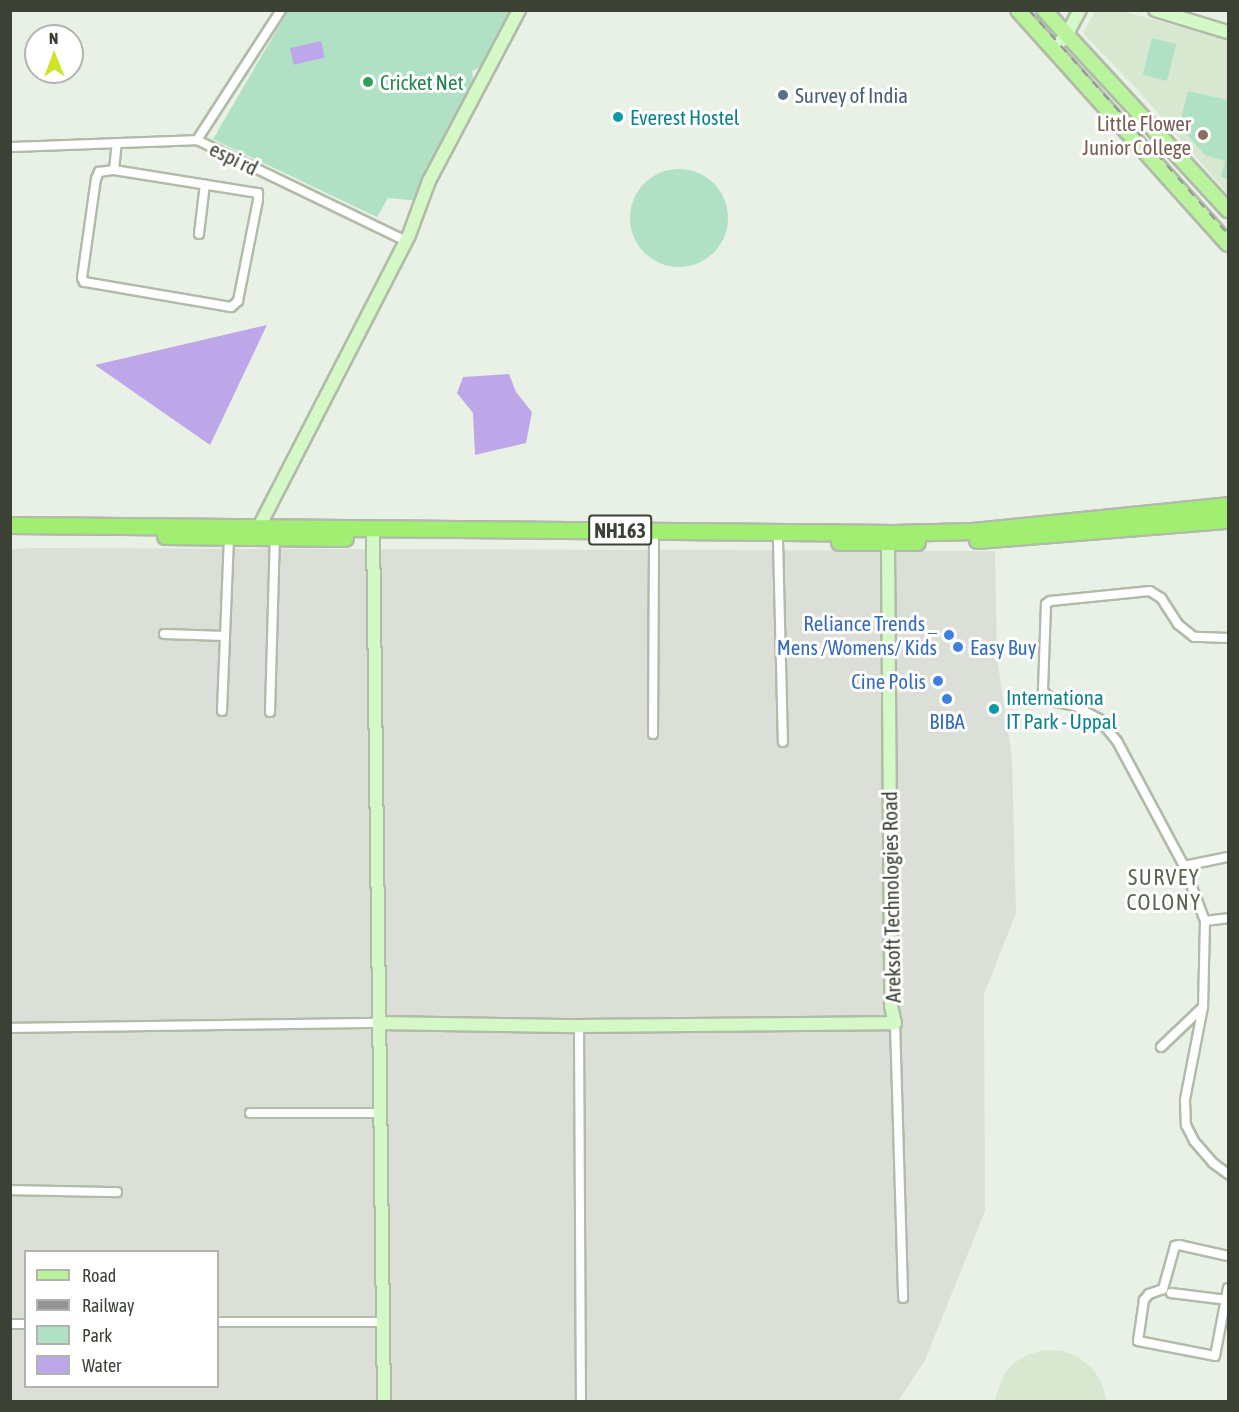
<!DOCTYPE html>
<html>
<head>
<meta charset="utf-8">
<style>
	body { margin:0 }
	#map { position:relative; width:1239px; height:1412px; overflow:hidden; background:#e9f0e5; font-family:"Asap Condensed",sans-serif }
	div>[style] { position:absolute }
	.industrial>* { inset:0; background:#dbdfd7 }
	.education>* { inset:0; background:#d8e8d0 }
	.green>* { inset:0; background:#b1e1c4; transform-origin:0 0 }
	.round { border-radius:50% }
	.water>* { inset:0; background:#bea7e8; transform-origin:0 0 }
	.roads { filter:drop-shadow(2px 0 #b0bba8) drop-shadow(-2px 0 #b0bba8) drop-shadow(0 2px #b0bba8) drop-shadow(0 -2px #b0bba8) }
	.street>* { height:8px; margin:-4px; padding:0 4px; transform-origin:4px; border-radius:4px; background:#fff }
	.secondary>* { height:12px; margin:-6px; padding:0 6px; transform-origin:6px; border-radius:6px; background:#d5f8c7 }
	.primary>* { height:14px; margin:-7px; padding:0 7px; transform-origin:7px; border-radius:7px; background:#b9f39b }
	.highway>* { height:15px; margin:-7.5px; padding:0 7.5px; transform-origin:7.5px; border-radius:7.5px; background:#a2ee72 }
	.rail>* { height:2px; margin-top:-1px; transform-origin:0; background:repeating-linear-gradient(90deg,#949494 0 8px,transparent 0 16px) }
	.dots>* { width:16px; height:16px; translate:-50% -50%; box-sizing:border-box; border:3px solid #fff; border-radius:50% }
	span { translate:-50% -50%; white-space:nowrap; text-align:center; line-height:1.15; -webkit-text-stroke:6px #fff; paint-order:stroke }
	.shield-label span { padding:2px 4px; background:#fff; border:2px solid; border-radius:4px; -webkit-text-stroke-width:0 }
	.shield-label { font-size:20px; color:#3b4235; font-weight:700 }
	.leisure-label { font-size:21px; color:#27864d }
	.left { translate:0 -50%; text-align:left }
	.service-label { font-size:21px; color:#4e5e75 }
	.culture-label { font-size:21px; color:#0d838f }
	.education-label { font-size:21px; color:#785e54 }
	.right { translate:-100% -50%; text-align:right }
	.street-label { font-size:21px; color:#3b4235 }
	.shop-label { font-size:21px; color:#366cbe }
	.neighbourhood-label { font-size:22px; color:#58644e; letter-spacing:1.5px }
	.frame { position:absolute; inset:0; border:12px solid #3b4235; pointer-events:none }
	.legend { position:absolute; left:24px; top:1250px; width:195px; height:138px; box-sizing:border-box; background:#fff; border:2px solid #b1b3ae; margin:0; padding:8px 10px; list-style:none; font-size:18px; color:#3b4235 }
	.legend li { display:flex; align-items:center; gap:12px; height:30px }
	.legend b { width:30px; border:2px solid #b1b3ae }
	.north { position:absolute; left:24px; top:24px; width:60px; height:60px; box-sizing:border-box; background:#fff; border:2px solid #b1b3ae; border-radius:50%; rotate:359deg; font-size:16px; font-weight:700; line-height:24px; text-align:center; color:#3b4235 }
	.north::after { content:''; display:block; margin:auto; width:21px; height:27px; background:#d1e329; clip-path:polygon(50% 0,100% 100%,50% 72%,0 100%) }
</style>
</head>
<body>
<div id="map">
	<div class="industrial">
		<div style="clip-path:polygon(evenodd,33px 548px,995px 551px,997px 658px,1012px 758px,1016px 913px,984px 994px,985px 1211px,925px 1360px,898px 1401px,11px 1402px,11px 549px,33px 548px,26px 1252px,218px 1252px,218px 1386px,26px 1386px,26px 1252px)"></div>
	</div>
	<div class="education">
		<div style="clip-path:polygon(1095px 11px,1122px 11px,1228px 40px,1228px 194px,1136px 88px,1083px 33px)"></div>
		<div style="clip-path:polygon(1045px 1350px,1062px 1351px,1078px 1357px,1092px 1368px,1101px 1381px,1107px 1401px,994px 1401px,1004px 1374px,1014px 1363px,1029px 1354px)"></div>
	</div>
	<div class="green">
		<div style="clip-path:polygon(288px 11px,515px 11px,487px 64px,472px 71px,475px 92px,420px 201px,388px 198px,377px 217px,213px 139px)"></div>
		<div style="left:1152px;top:38px;width:25px;height:38px;rotate:14deg"></div>
		<div style="clip-path:polygon(1188px 91px,1228px 100px,1228px 179px,1221px 177px,1225px 161px,1205px 155px,1179px 126px)"></div>
		<div class="round" style="left:630px;top:169px;width:98px;height:98px"></div>
	</div>
	<div class="water">
		<div style="left:321px;top:41px;width:17px;height:32px;rotate:77deg"></div>
		<div style="clip-path:polygon(267px 325px,210px 445px,95px 365px)"></div>
		<div style="clip-path:polygon(509px 374px,516px 392px,532px 412px,526px 443px,475px 455px,473px 413px,457px 393px,463px 377px)"></div>
	</div>
	<div class="roads">
		<div class="street">
			<div style="left:197px;top:140px;width:155px;rotate:-57.1deg"></div>
			<div style="left:10px;top:147px;width:187px;rotate:-2.1deg"></div>
			<div style="left:197px;top:140px;width:232px;rotate:25.8deg"></div>
			<div style="left:114px;top:170px;width:146px;rotate:9.1deg"></div>
			<div style="left:258px;top:193px;width:7px;rotate:90deg"></div>
			<div style="left:258px;top:200px;width:103px;rotate:101.2deg"></div>
			<div style="left:238px;top:301px;width:9px;rotate:139deg"></div>
			<div style="left:231px;top:307px;width:149px;rotate:-170.3deg"></div>
			<div style="left:84px;top:282px;width:4px;rotate:-117deg"></div>
			<div style="left:82px;top:278px;width:100px;rotate:-82deg"></div>
			<div style="left:96px;top:179px;width:8px;rotate:-67deg"></div>
			<div style="left:99px;top:172px;width:15px;rotate:-8deg"></div>
			<div style="left:114px;top:170px;width:27px;rotate:-84deg"></div>
			<div style="left:199px;top:234px;width:50px;rotate:-83.2deg"></div>
			<div style="left:778px;top:541px;width:201px;rotate:88.6deg"></div>
			<div style="left:164px;top:634px;width:61px;rotate:1.9deg"></div>
			<div style="left:1228px;top:638px;width:34px;rotate:-178deg"></div>
			<div style="left:1194px;top:637px;width:21px;rotate:-141deg"></div>
			<div style="left:1178px;top:624px;width:31px;rotate:-123deg"></div>
			<div style="left:1161px;top:598px;width:13px;rotate:-148deg"></div>
			<div style="left:1150px;top:591px;width:100px;rotate:174.3deg"></div>
			<div style="left:1050px;top:601px;width:5px;rotate:143deg"></div>
			<div style="left:1046px;top:604px;width:87px;rotate:92deg"></div>
			<div style="left:1043px;top:691px;width:14px;rotate:45deg"></div>
			<div style="left:1053px;top:701px;width:23px;rotate:13deg"></div>
			<div style="left:1075px;top:706px;width:27px;rotate:28deg"></div>
			<div style="left:1099px;top:719px;width:28px;rotate:51deg"></div>
			<div style="left:1117px;top:741px;width:142px;rotate:61.8deg"></div>
			<div style="left:1184px;top:866px;width:59px;rotate:69.1deg"></div>
			<div style="left:1205px;top:921px;width:86px;rotate:91.3deg"></div>
			<div style="left:1203px;top:1007px;width:95px;rotate:101deg"></div>
			<div style="left:1185px;top:1100px;width:25px;rotate:88deg"></div>
			<div style="left:1186px;top:1125px;width:18px;rotate:63deg"></div>
			<div style="left:1194px;top:1141px;width:29px;rotate:49deg"></div>
			<div style="left:1213px;top:1163px;width:19px;rotate:36deg"></div>
			<div style="left:222px;top:711px;width:173px;rotate:-87.7deg"></div>
			<div style="left:270px;top:712px;width:174px;rotate:-88.4deg"></div>
			<div style="left:653px;top:734px;width:197px;rotate:-89.7deg"></div>
			<div style="left:1184px;top:866px;width:45px;rotate:-11.6deg"></div>
			<div style="left:1205px;top:921px;width:23px;rotate:-7deg"></div>
			<div style="left:895px;top:1023px;width:275px;rotate:88.3deg"></div>
			<div style="left:579px;top:1026px;width:376px;rotate:89.7deg"></div>
			<div style="left:10px;top:1028px;width:369px;rotate:-0.8deg"></div>
			<div style="left:1161px;top:1047px;width:58px;rotate:-43.6deg"></div>
			<div style="left:250px;top:1113px;width:131px"></div>
			<div style="left:10px;top:1190px;width:107px;rotate:1.1deg"></div>
			<div style="left:1228px;top:1256px;width:50px;rotate:-167.3deg"></div>
			<div style="left:1179px;top:1245px;width:4px;rotate:166deg"></div>
			<div style="left:1175px;top:1246px;width:45px;rotate:105.6deg"></div>
			<div style="left:1163px;top:1289px;width:15px;rotate:160deg"></div>
			<div style="left:1149px;top:1294px;width:8px;rotate:130deg"></div>
			<div style="left:1144px;top:1300px;width:41px;rotate:98.3deg"></div>
			<div style="left:1138px;top:1341px;width:78px;rotate:11deg"></div>
			<div style="left:1215px;top:1356px;width:69px;rotate:-79.2deg"></div>
			<div style="left:1171px;top:1293px;width:57px;rotate:7deg"></div>
			<div style="left:218px;top:1322px;width:165px"></div>
			<div style="left:10px;top:1324px;width:16px"></div>
		</div>
		<div class="secondary">
			<div style="left:1155px;top:10px;width:76px;rotate:16.8deg"></div>
			<div style="left:1053px;top:49px;width:18px;rotate:-45deg"></div>
			<div style="left:1066px;top:36px;width:30px;rotate:-62deg"></div>
			<div style="left:259px;top:527px;width:328px;rotate:-62.8deg"></div>
			<div style="left:409px;top:235px;width:58px;rotate:-69.7deg"></div>
			<div style="left:429px;top:181px;width:193px;rotate:-62.2deg"></div>
			<div style="left:373px;top:528px;width:874px;rotate:89.28deg"></div>
			<div style="left:888px;top:544px;width:462px;rotate:89.6deg"></div>
			<div style="left:891px;top:1006px;width:17px;rotate:77deg"></div>
			<div style="left:379px;top:1023px;width:200px;rotate:0.9deg"></div>
			<div style="left:579px;top:1026px;width:316px;rotate:-0.5deg"></div>
		</div>
		<div class="primary">
			<div style="left:1018px;top:10px;width:314px;rotate:48.1deg"></div>
			<div style="left:1044px;top:10px;width:272px;rotate:47.4deg"></div>
		</div>
		<div class="highway">
			<div style="left:10px;top:525px;width:884px;rotate:0.52deg"></div>
			<div style="left:894px;top:533px;width:79px;rotate:-1.5deg"></div>
			<div style="left:973px;top:531px;width:256px;rotate:-5.8deg"></div>
			<div style="left:165px;top:536px;width:180px;rotate:0.6deg"></div>
			<div style="left:977px;top:540px;width:252px;rotate:-4.6deg"></div>
			<div style="left:839px;top:542px;width:78px"></div>
		</div>
	</div>
	<div class="rail">
		<div style="left:1029px;top:10px;width:300px;rotate:48.4deg"></div>
	</div>
	<div class="dots">
		<div style="left:368px;top:82px;background:#2e9e5b"></div>
		<div style="left:783px;top:95px;background:#5c6f8a"></div>
		<div style="left:618px;top:117px;background:#0f9aa8"></div>
		<div style="left:1203px;top:135px;background:#8d6e63"></div>
		<div style="left:949px;top:635px;background:#3f7fe0"></div>
		<div style="left:958px;top:647px;background:#3f7fe0"></div>
		<div style="left:938px;top:681px;background:#3f7fe0"></div>
		<div style="left:947px;top:699px;background:#3f7fe0"></div>
		<div style="left:994px;top:709px;background:#0f9aa8"></div>
	</div>
	<div class="shield-label">
		<span style="left:620px;top:530px">NH163</span>
	</div>
	<div class="leisure-label">
		<span class="left" style="left:380px;top:82px">Cricket Net</span>
	</div>
	<div class="service-label">
		<span class="left" style="left:795px;top:95px">Survey of India</span>
	</div>
	<div class="culture-label">
		<span class="left" style="left:630px;top:117px">Everest Hostel</span>
		<span class="left" style="left:1006px;top:709px">Internationa<br>IT Park - Uppal</span>
	</div>
	<div class="education-label">
		<span class="right" style="left:1191px;top:135px">Little Flower<br>Junior College</span>
	</div>
	<div class="street-label">
		<span style="left:234px;top:158px;rotate:26deg">espi rd</span>
		<span style="left:891px;top:897px;rotate:-91deg">Areksoft Technologies Road</span>
	</div>
	<div class="shop-label">
		<span class="right" style="left:937px;top:635px">Reliance Trends _<br>Mens /Womens/ Kids</span>
		<span class="left" style="left:970px;top:647px">Easy Buy</span>
		<span class="right" style="left:926px;top:681px">Cine Polis</span>
		<span style="left:947px;top:721px">BIBA</span>
	</div>
	<div class="neighbourhood-label">
		<span style="left:1164px;top:890px">SURVEY<br>COLONY</span>
	</div>
	<div class="frame"></div>
	<ul class="legend">
	<li><b style="height:8px;background:#b9f39b"></b>Road</li>
	<li><b style="height:8px;background:#949494"></b>Railway</li>
	<li><b style="height:16px;background:#b1e1c4"></b>Park</li>
	<li><b style="height:16px;background:#bea7e8"></b>Water</li>
	</ul>
	<div class="north">N</div>
</div>
</body>
</html>
